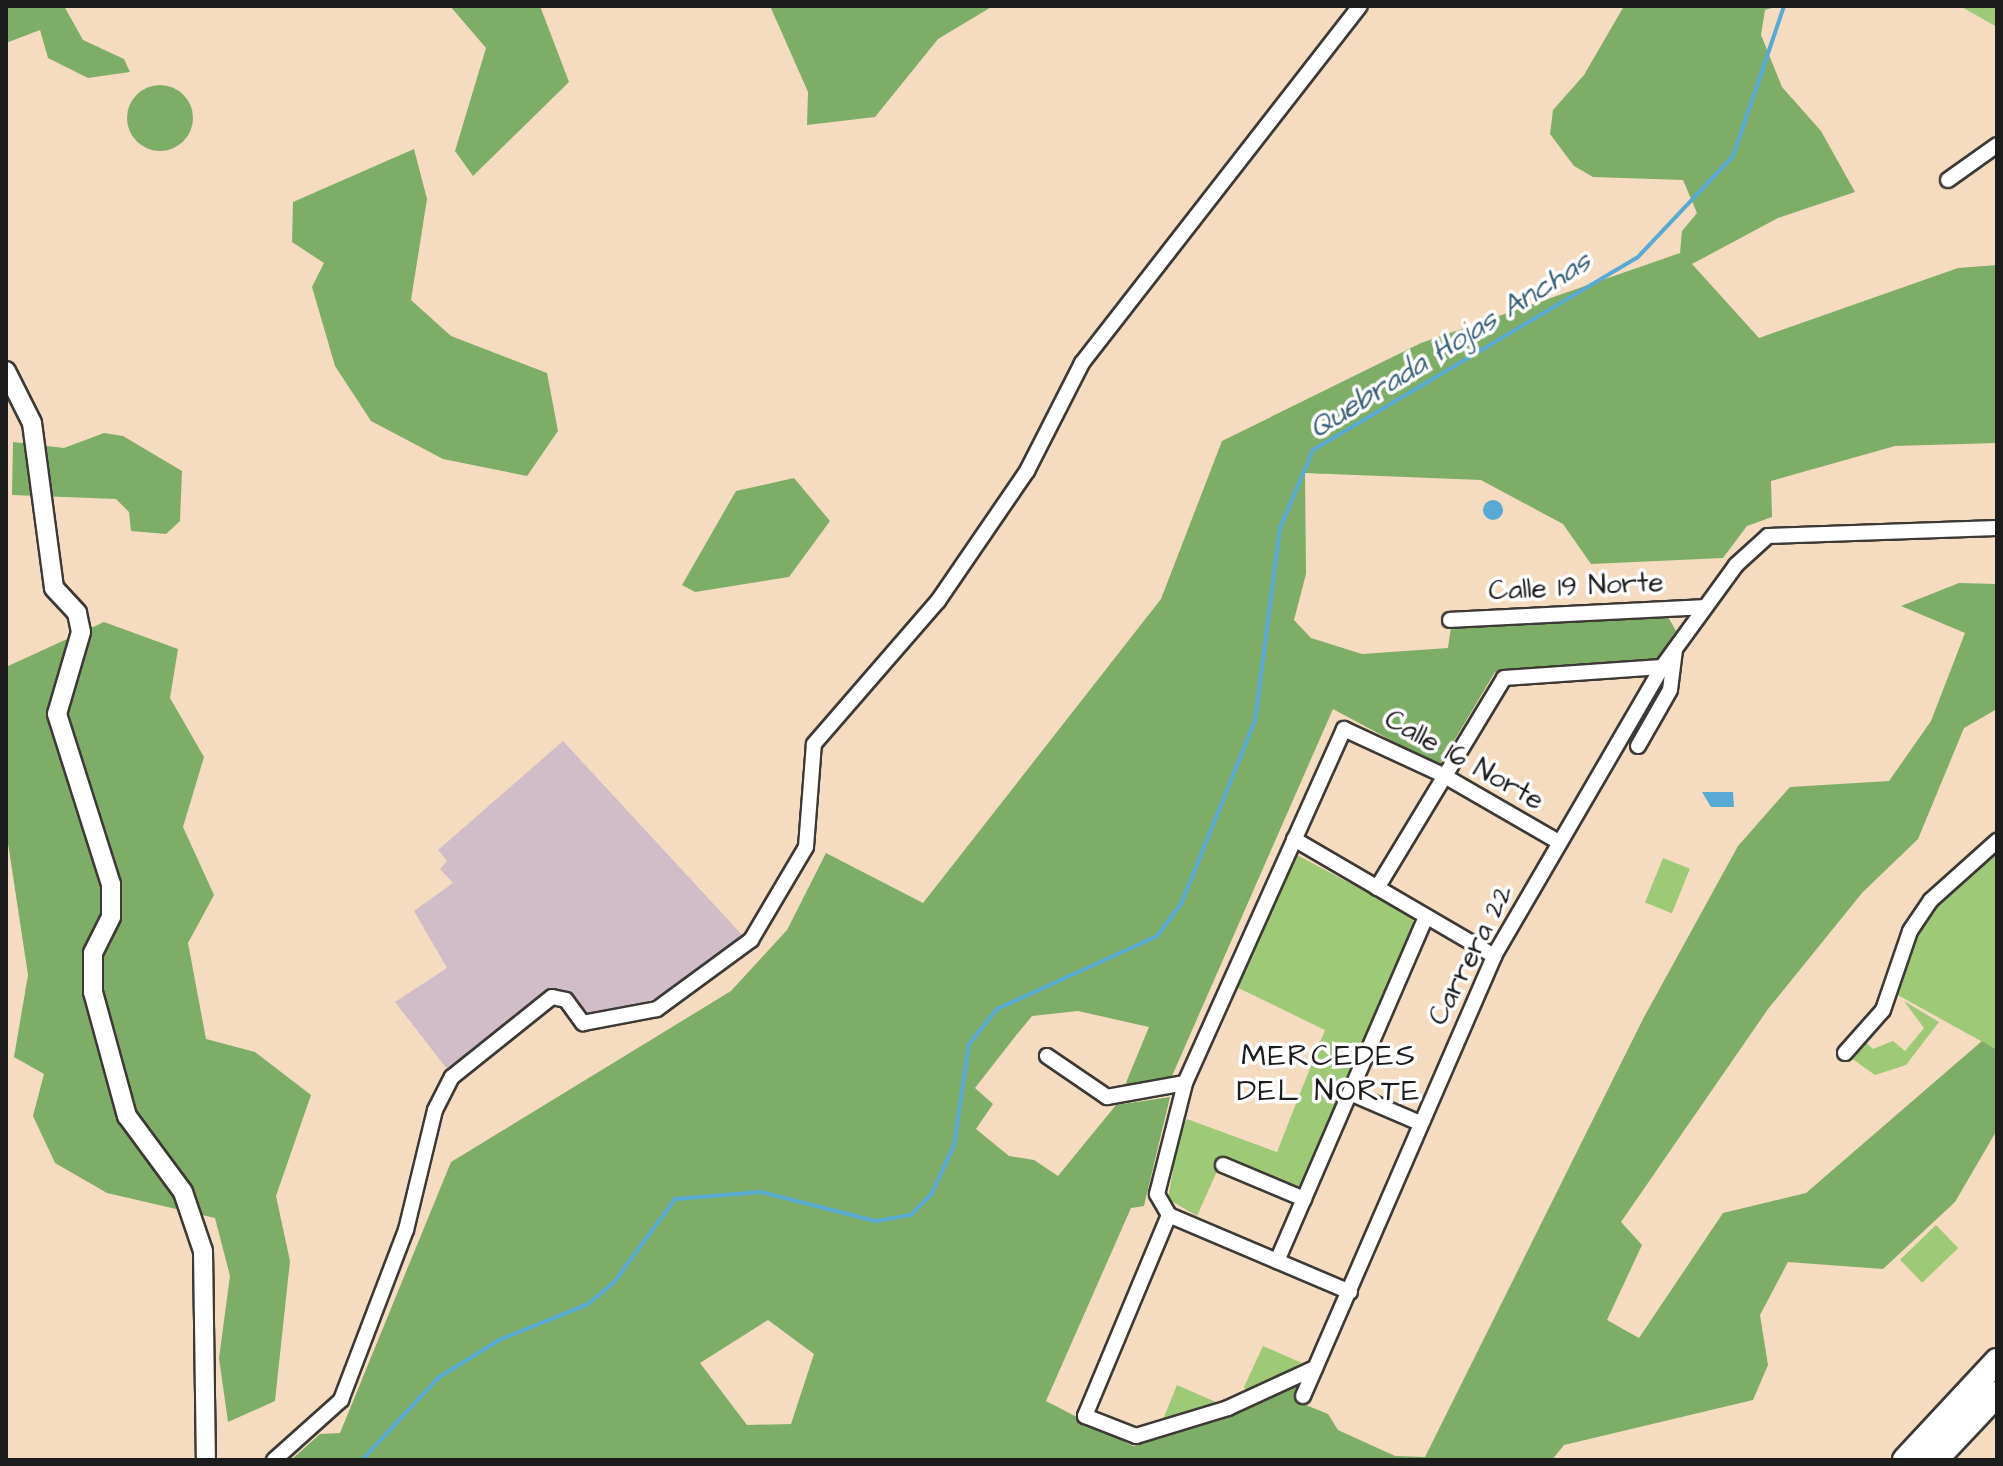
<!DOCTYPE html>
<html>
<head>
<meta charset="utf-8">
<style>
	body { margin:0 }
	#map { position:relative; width:2003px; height:1466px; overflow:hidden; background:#f5dcc0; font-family:"Architects Daughter",sans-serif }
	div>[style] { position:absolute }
	.industrial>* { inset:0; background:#d1bdc8 }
	.green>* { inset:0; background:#9ec976; transform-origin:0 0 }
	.forest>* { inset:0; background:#7ead67 }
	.round { border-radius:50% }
	.water>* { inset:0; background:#58a9d3 }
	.stream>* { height:4px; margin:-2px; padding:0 2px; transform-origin:2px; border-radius:2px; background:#58a9d3 }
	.roads { filter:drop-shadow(2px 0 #3d3935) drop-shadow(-2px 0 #3d3935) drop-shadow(0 2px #3d3935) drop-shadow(0 -2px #3d3935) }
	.minor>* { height:14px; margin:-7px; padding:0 7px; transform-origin:7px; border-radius:7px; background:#fff }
	.tertiary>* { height:18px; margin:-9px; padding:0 9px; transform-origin:9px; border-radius:9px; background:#fff }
	.primary>* { height:24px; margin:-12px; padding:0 12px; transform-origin:12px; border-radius:12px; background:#fff }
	span { translate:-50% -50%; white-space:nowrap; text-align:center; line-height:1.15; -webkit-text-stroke:7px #fff; paint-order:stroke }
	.street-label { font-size:28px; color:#1c1c1c }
	.water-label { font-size:30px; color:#3a6278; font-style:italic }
	.neighbourhood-label { font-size:30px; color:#1c1c1c; letter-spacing:2px }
	.frame { position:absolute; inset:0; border:8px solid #1c1c1c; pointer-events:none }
</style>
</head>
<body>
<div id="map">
	<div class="industrial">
		<div style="clip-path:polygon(563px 741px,744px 937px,662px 995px,609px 1018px,588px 1016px,564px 992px,541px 995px,447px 1069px,395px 1002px,447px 968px,414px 911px,453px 883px,440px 869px,447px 861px,438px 850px)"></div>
	</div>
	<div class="green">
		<div style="clip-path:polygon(1960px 6px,1997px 6px,1997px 27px)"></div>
		<div style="clip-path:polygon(1997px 850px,1997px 1050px,1896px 994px,1917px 932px,1946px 893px)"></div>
		<div style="clip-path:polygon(1280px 855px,1297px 855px,1412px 916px,1414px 928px,1303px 1189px,1222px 1160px,1197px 1216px,1168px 1199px,1180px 1129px,1187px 1119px,1277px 1152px,1325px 1030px,1228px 983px)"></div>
		<div style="left:1663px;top:858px;width:29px;height:48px;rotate:22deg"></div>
		<div style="clip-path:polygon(1904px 1001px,1939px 1022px,1906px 1065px,1875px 1075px,1851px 1058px,1864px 1040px,1873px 1049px,1893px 1041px,1905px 1051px,1924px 1028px)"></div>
		<div style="left:1936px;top:1225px;width:32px;height:50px;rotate:46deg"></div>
		<div style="clip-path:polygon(1263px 1346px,1302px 1363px,1247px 1392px,1244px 1387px)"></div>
		<div style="clip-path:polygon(1177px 1385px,1218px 1403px,1162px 1422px)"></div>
	</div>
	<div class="forest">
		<div style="clip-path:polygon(6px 6px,64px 6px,83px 40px,124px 59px,130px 72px,88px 78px,48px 58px,40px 30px,6px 43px)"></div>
		<div style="clip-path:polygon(450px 6px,540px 6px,569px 82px,473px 176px,455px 151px,486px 48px)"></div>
		<div style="clip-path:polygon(770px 6px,993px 6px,938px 39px,875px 117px,807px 125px,808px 92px)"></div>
		<div style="clip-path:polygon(evenodd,1624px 6px,1778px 6px,1765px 10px,1761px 35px,1782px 87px,1821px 131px,1855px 192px,1778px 218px,1692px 264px,1759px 338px,1958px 268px,1997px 265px,1997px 443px,1895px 446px,1771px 481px,1772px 517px,1747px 526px,1723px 558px,1591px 564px,1563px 524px,1481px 480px,1305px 473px,1306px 574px,1294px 620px,1311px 638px,1362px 654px,1448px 648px,1451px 627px,1667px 615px,1676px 631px,1657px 660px,1495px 672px,1439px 766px,1333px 709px,1172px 1076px,1125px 1085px,1149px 1027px,1078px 1011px,1032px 1016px,1014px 1038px,975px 1088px,993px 1104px,976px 1129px,1009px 1156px,1034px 1160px,1058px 1176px,1116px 1105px,1170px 1097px,1144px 1206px,1131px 1208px,1046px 1401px,1133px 1446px,1242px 1412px,1301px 1382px,1301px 1403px,1328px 1414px,1338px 1430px,1395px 1456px,1425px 1457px,1643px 1019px,1738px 846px,1790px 787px,1889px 781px,1931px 721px,1965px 633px,1901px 606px,1959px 583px,1997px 584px,1997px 709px,1964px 728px,1918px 839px,1862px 893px,1768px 1009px,1621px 1222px,1642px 1245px,1607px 1320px,1639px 1338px,1723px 1213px,1806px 1193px,1982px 1041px,1997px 1050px,1997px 1130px,1955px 1202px,1883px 1269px,1788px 1262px,1760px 1315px,1768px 1365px,1753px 1400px,1564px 1445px,1552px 1460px,291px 1460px,320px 1434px,340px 1433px,451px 1162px,731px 991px,787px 930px,826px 853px,923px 903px,1161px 599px,1222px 441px,1421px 343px,1680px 253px,1682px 231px,1697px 213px,1683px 180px,1593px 177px,1574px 166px,1550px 134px,1553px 110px,1584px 75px,1624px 6px,768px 1320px,814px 1354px,791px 1424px,747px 1425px,700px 1363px,768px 1320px)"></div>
		<div class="round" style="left:127px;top:85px;width:66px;height:66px"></div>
		<div style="clip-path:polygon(414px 149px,427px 199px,411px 300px,451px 336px,547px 373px,558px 431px,527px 476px,443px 459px,371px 421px,335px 366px,312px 287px,324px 263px,292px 242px,293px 202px)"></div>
		<div style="clip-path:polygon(104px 433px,123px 436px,182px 471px,180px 521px,166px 534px,131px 531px,129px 512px,116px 499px,12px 495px,13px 442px,64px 448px)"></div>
		<div style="clip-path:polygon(794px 478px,830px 521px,789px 577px,695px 592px,682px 585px,736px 491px)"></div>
		<div style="clip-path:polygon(104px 622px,178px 649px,170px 698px,204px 757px,183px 827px,214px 895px,188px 943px,206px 1039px,255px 1052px,311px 1095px,276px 1196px,290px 1261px,275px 1401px,228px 1422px,219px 1358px,230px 1276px,215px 1218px,107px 1193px,55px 1163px,33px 1116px,44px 1074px,14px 1057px,28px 975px,6px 830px,6px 667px)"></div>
	</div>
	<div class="water">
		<div class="round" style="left:1483px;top:500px;width:20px;height:20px"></div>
		<div style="clip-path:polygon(1702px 792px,1733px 792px,1734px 807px,1711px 807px)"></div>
	</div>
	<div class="stream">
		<div style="left:362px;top:1460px;width:112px;rotate:-47.2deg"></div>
		<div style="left:438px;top:1378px;width:72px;rotate:-31.9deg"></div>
		<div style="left:499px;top:1340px;width:96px;rotate:-22deg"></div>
		<div style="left:588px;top:1304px;width:35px;rotate:-40deg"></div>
		<div style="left:615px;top:1281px;width:102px;rotate:-53.8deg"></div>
		<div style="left:675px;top:1199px;width:86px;rotate:-4.7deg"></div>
		<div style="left:761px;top:1192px;width:119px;rotate:14.2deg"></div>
		<div style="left:876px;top:1221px;width:36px;rotate:-10deg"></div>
		<div style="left:911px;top:1215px;width:30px;rotate:-46deg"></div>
		<div style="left:932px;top:1193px;width:53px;rotate:-65.4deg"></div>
		<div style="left:954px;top:1145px;width:102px;rotate:-81.6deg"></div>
		<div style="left:969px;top:1044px;width:45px;rotate:-51.3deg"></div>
		<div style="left:997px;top:1009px;width:176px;rotate:-24.5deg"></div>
		<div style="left:1157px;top:936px;width:40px;rotate:-53deg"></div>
		<div style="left:1181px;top:904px;width:197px;rotate:-68deg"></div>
		<div style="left:1255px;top:721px;width:195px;rotate:-82.6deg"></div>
		<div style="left:1280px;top:528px;width:85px;rotate:-67.1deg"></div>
		<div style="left:1313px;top:450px;width:377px;rotate:-30.7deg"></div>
		<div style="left:1637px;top:258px;width:140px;rotate:-46.7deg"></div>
		<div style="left:1733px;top:156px;width:158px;rotate:-71.2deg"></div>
	</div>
	<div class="roads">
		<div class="minor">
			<div style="left:1948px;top:180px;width:60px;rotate:-35.5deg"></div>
			<div style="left:1450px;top:620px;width:255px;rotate:-2.9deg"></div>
			<div style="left:1638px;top:746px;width:64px;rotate:-60.3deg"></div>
			<div style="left:1670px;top:690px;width:40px;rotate:-82.9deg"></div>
			<div style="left:1294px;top:839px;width:232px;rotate:30.3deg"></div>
			<div style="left:1377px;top:888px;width:245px;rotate:-58.8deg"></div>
			<div style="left:1504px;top:678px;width:158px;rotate:-4deg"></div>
			<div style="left:1845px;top:1053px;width:57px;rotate:-48.5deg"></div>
			<div style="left:1883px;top:1010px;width:83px;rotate:-71.1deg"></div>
			<div style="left:1910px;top:931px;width:37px;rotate:-56deg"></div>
			<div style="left:1931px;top:900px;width:89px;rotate:-41.8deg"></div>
			<div style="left:1047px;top:1056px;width:73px;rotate:34.3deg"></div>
			<div style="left:1107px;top:1097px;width:79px;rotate:-10.2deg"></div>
			<div style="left:1350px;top:1093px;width:76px;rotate:23.2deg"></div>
			<div style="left:1223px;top:1165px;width:88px;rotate:22.8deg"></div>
			<div style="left:1169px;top:1215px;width:218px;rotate:112.7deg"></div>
			<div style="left:1085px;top:1416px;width:55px;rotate:21.4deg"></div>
			<div style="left:1136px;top:1436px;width:96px;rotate:-16.9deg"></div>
			<div style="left:1228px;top:1408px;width:96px;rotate:-24.7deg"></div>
			<div style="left:1277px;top:1261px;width:375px;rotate:-66.6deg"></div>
			<div style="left:1350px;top:1292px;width:197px;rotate:-157deg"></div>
			<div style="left:1169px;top:1215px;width:24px;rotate:-120deg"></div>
			<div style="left:1157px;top:1194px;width:114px;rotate:-75.8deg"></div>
			<div style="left:1185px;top:1083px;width:388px;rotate:-65.8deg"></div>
			<div style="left:1344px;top:729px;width:107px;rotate:24.9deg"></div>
			<div style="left:1441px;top:774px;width:136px;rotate:30deg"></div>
			<div style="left:1303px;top:1396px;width:480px;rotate:-66.5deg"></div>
			<div style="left:1494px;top:956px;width:334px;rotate:-59.8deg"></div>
			<div style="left:1662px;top:667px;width:126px;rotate:-54deg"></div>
			<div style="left:1736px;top:565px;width:43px;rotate:-42.2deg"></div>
			<div style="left:1768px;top:536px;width:229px;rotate:-2deg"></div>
			<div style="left:274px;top:1460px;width:90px;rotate:-41.8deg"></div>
			<div style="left:341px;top:1400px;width:182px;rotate:-69.1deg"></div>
			<div style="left:406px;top:1230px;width:123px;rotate:-76.4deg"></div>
			<div style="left:435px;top:1110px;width:37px;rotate:-63deg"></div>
			<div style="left:452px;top:1077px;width:128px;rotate:-38.7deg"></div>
			<div style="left:552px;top:997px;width:14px;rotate:12deg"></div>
			<div style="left:566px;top:1000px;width:29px;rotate:54deg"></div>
			<div style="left:583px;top:1023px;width:75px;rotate:-10.7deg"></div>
			<div style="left:657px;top:1009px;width:117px;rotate:-36.3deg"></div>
			<div style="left:751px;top:940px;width:108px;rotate:-59.4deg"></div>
			<div style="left:806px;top:847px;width:103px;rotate:-85.6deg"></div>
			<div style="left:814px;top:744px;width:189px;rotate:-49.1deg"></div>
			<div style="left:938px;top:601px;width:158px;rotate:-55.6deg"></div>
			<div style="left:1027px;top:471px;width:121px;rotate:-63deg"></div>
			<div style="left:1082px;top:363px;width:452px;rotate:-52.1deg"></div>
		</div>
		<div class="tertiary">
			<div style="left:6px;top:371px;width:58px;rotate:63.4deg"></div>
			<div style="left:32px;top:423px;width:166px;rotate:82.4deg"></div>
			<div style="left:54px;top:588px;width:34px;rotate:47deg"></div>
			<div style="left:77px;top:613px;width:19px;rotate:78deg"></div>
			<div style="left:81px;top:632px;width:85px;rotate:106.3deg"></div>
			<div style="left:57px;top:714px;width:178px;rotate:72.4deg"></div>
			<div style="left:111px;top:884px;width:33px;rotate:90deg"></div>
			<div style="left:111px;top:917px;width:40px;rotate:116.6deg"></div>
			<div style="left:93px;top:953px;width:39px;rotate:90deg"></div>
			<div style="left:93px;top:992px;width:129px;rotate:74.7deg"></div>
			<div style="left:127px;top:1116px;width:94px;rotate:53.6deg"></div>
			<div style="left:183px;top:1192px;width:62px;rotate:71.3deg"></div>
			<div style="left:203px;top:1251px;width:209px;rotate:89.2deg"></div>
		</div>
		<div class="primary">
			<div style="left:1905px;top:1460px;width:135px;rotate:-47.1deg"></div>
			<div style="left:1935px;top:1460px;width:91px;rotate:-46.8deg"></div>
		</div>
	</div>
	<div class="street-label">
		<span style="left:1576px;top:587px;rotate:-3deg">Calle 19 Norte</span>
		<span style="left:1464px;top:760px;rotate:29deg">Calle 16 Norte</span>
		<span style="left:1471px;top:955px;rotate:-63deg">Carrera 22</span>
	</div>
	<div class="water-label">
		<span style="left:1450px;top:345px;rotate:-32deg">Quebrada Hojas Anchas</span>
	</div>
	<div class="neighbourhood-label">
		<span style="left:1329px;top:1073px">MERCEDES<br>DEL NORTE</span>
	</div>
	<div class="frame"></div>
</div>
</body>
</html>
